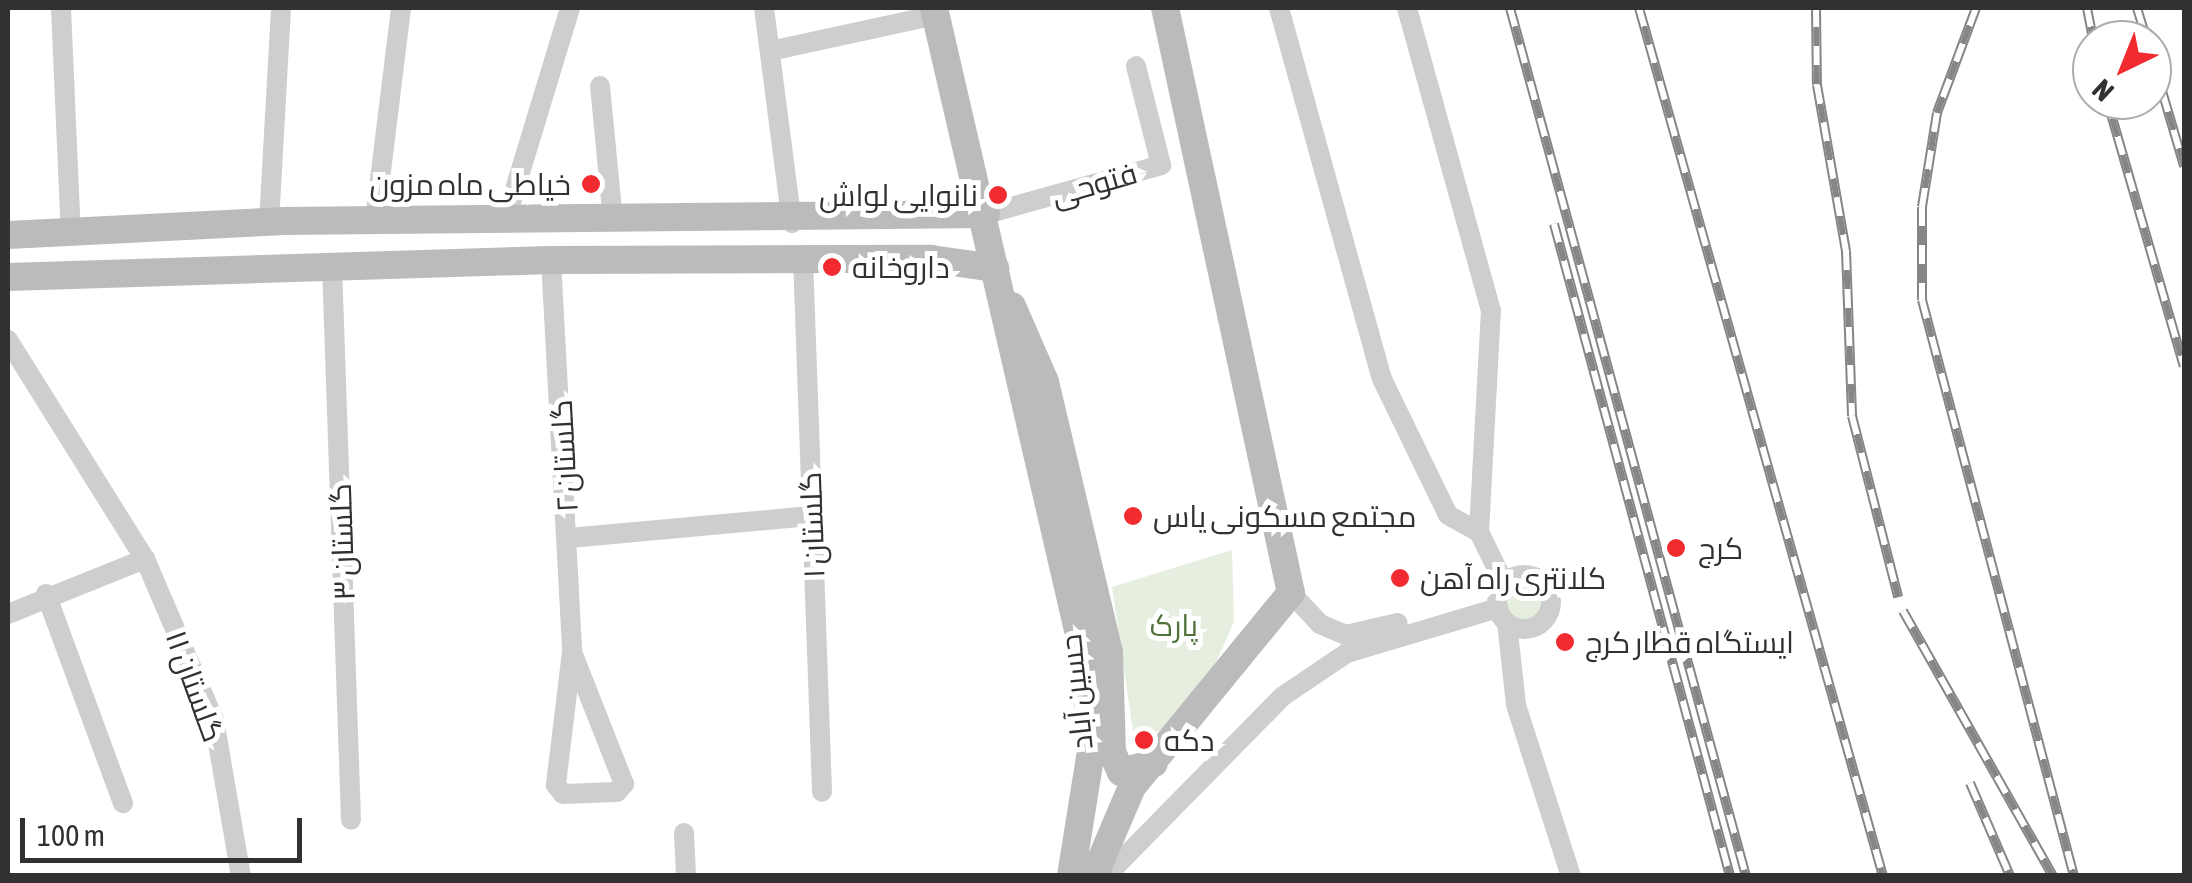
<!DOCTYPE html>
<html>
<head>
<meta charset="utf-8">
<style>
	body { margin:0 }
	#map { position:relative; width:2192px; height:883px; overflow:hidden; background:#fff; font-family:"Asap Condensed",Cairo,sans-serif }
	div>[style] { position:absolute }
	.green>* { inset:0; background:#e6efdf }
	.round { border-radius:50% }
	.minor>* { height:20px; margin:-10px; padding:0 10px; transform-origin:10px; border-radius:10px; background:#cecece }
	.minor>.ring { margin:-10px; padding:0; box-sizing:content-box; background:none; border:20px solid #cecece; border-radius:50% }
	.secondary>* { height:28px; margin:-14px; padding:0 14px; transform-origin:14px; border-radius:14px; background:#bbb }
	.rail>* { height:10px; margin-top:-5px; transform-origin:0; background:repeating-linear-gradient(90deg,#fff 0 19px,#868686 0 38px); box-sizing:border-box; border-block:2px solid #868686 }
	.dots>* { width:28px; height:28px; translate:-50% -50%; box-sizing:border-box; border:5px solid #fff; border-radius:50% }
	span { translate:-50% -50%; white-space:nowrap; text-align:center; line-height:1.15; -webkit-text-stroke:10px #fff; paint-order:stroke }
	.poi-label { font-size:30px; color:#313131 }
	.right { translate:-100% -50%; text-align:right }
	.left { translate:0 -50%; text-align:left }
	.street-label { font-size:30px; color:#313131 }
	.park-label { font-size:30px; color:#51713b }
	.frame { position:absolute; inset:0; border:10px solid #313131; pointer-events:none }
	.north { position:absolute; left:2072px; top:20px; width:100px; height:100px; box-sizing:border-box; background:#fff; border:2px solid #adadad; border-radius:50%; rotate:223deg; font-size:28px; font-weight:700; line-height:40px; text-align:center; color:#313131 }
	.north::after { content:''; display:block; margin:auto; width:35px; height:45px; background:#f12b2f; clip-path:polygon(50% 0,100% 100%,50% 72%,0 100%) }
	.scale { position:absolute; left:20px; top:818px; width:282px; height:45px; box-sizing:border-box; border:5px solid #313131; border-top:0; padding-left:12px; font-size:30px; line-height:35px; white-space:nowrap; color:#313131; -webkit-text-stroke:8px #fff; paint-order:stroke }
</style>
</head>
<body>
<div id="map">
	<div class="green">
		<div style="clip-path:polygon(1232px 550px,1234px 622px,1217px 660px,1171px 727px,1134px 739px,1112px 587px)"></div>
		<div class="round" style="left:1501px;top:579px;width:46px;height:46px"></div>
	</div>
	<div class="minor">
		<div style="left:61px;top:8px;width:225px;rotate:87.5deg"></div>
		<div style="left:764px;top:8px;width:217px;rotate:82.6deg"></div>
		<div style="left:1279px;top:8px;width:385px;rotate:74.5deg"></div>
		<div style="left:1382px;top:379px;width:151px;rotate:64.1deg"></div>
		<div style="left:1448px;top:515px;width:35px;rotate:29deg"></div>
		<div style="left:1479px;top:532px;width:57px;rotate:63.9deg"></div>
		<div style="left:1407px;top:8px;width:313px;rotate:74.5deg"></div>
		<div style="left:1491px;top:310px;width:222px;rotate:93.1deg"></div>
		<div style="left:770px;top:51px;width:170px;rotate:-12.2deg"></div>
		<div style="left:600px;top:86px;width:136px;rotate:84.5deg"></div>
		<div style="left:986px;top:214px;width:182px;rotate:-15.6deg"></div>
		<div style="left:1161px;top:165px;width:102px;rotate:-104.2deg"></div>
		<div style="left:375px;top:220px;width:214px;rotate:-83deg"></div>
		<div style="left:505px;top:222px;width:224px;rotate:-73.1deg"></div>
		<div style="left:269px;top:223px;width:215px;rotate:-86.8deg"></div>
		<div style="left:803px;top:258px;width:534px;rotate:87.96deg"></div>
		<div style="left:551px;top:260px;width:393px;rotate:86.9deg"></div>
		<div style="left:572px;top:652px;width:134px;rotate:96.9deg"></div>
		<div style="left:556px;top:785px;width:11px;rotate:52deg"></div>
		<div style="left:563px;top:794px;width:54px;rotate:-2.1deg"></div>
		<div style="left:617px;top:792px;width:11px;rotate:-49deg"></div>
		<div style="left:624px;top:784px;width:142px;rotate:-111.5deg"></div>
		<div style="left:332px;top:265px;width:555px;rotate:88.04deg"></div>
		<div style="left:8px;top:340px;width:258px;rotate:58deg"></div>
		<div style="left:145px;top:559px;width:175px;rotate:66.8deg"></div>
		<div style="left:214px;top:720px;width:158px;rotate:80.2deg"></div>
		<div style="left:569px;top:538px;width:244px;rotate:-5.2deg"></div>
		<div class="ring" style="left:1497px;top:575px;width:34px;height:34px"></div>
		<div style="left:1291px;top:593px;width:42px;rotate:46.9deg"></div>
		<div style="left:1320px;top:624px;width:28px;rotate:23deg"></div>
		<div style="left:1346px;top:635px;width:53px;rotate:-13deg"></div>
		<div style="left:46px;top:594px;width:223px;rotate:69.8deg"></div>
		<div style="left:8px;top:614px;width:148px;rotate:-21.9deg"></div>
		<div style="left:1507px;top:623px;width:82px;rotate:83.7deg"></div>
		<div style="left:1516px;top:705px;width:180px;rotate:72.2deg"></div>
		<div style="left:684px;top:833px;width:43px;rotate:87.3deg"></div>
		<div style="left:1106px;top:876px;width:252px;rotate:-45.5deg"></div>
		<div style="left:1283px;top:696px;width:77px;rotate:-33.9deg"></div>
		<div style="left:1347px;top:653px;width:158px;rotate:-16.6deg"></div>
	</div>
	<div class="secondary">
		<div style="left:934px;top:8px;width:661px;rotate:76.97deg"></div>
		<div style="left:1083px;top:652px;width:93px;rotate:84.5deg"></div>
		<div style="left:1092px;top:745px;width:133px;rotate:99.1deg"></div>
		<div style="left:8px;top:235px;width:272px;rotate:-2.9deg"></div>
		<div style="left:280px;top:221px;width:706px;rotate:-0.57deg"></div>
		<div style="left:8px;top:277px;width:543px;rotate:-1.79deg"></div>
		<div style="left:551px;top:260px;width:380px;rotate:-0.2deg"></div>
		<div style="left:931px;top:259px;width:65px;rotate:8deg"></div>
		<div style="left:1012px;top:306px;width:83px;rotate:66.5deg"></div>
		<div style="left:1045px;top:382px;width:277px;rotate:76.7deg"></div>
		<div style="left:1109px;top:652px;width:100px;rotate:88.3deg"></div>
		<div style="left:1112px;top:752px;width:22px;rotate:66deg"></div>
		<div style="left:1121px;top:772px;width:34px;rotate:-15deg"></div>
		<div style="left:1094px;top:876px;width:97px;rotate:-66.9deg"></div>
		<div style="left:1132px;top:787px;width:251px;rotate:-50.7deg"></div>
		<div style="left:1291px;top:593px;width:598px;rotate:-102.15deg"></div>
	</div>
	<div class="rail">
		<div style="left:1510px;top:8px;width:900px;rotate:74.79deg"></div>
		<div style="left:1639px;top:8px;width:902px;rotate:74.3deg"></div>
		<div style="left:1816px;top:8px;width:77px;rotate:89.3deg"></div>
		<div style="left:1817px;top:85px;width:169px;rotate:80.1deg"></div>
		<div style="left:1846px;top:251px;width:165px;rotate:87.9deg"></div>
		<div style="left:1852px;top:416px;width:187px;rotate:75.7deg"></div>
		<div style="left:1976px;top:8px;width:112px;rotate:110.4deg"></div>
		<div style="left:1937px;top:113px;width:95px;rotate:99.1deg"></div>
		<div style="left:1922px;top:207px;width:93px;rotate:90deg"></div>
		<div style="left:1922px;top:300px;width:596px;rotate:75.22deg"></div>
		<div style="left:2087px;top:8px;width:33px;rotate:79deg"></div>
		<div style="left:2137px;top:8px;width:34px;rotate:73deg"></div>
		<div style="left:2152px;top:57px;width:114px;rotate:73.6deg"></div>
		<div style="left:2107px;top:100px;width:277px;rotate:73.9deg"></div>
		<div style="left:1554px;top:224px;width:675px;rotate:74.89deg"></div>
		<div style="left:1903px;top:611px;width:305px;rotate:60.5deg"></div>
		<div style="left:1970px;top:783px;width:101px;rotate:66.7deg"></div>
	</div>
	<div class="dots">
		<div style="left:591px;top:184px;background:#f12b2f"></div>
		<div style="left:998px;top:195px;background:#f12b2f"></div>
		<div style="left:832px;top:267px;background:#f12b2f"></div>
		<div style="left:1133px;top:516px;background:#f12b2f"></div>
		<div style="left:1676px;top:548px;background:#f12b2f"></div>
		<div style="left:1400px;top:578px;background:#f12b2f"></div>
		<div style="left:1565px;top:642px;background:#f12b2f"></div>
		<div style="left:1144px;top:740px;background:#f12b2f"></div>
	</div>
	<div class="poi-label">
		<span class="right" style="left:571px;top:184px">خیاطی ماه مزون</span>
		<span class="right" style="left:978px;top:195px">نانوایی لواش</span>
		<span class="left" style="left:852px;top:267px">داروخانه</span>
		<span class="left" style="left:1153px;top:516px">مجتمع مسکونی یاس</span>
		<span class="left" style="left:1698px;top:548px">کرج</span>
		<span class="left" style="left:1420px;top:578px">کلانتری راه آهن</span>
		<span class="left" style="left:1585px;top:642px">ایستگاه قطار کرج</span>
		<span class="left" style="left:1164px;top:740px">دکه</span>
	</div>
	<div class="street-label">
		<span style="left:1094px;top:184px;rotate:-16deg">فتوحی</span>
		<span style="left:564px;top:456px;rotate:-93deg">گلستان ۲</span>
		<span style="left:812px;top:525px;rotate:-92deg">گلستان ۱</span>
		<span style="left:342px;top:542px;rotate:-92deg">گلستان ۳</span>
		<span style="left:195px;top:686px;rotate:70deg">گلستان ۱۱</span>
		<span style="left:1076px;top:692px;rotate:-96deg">حسین آباد</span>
	</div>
	<div class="park-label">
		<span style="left:1174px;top:625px">پارک</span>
	</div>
	<div class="frame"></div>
	<div class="north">N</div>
	<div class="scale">100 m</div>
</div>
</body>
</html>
